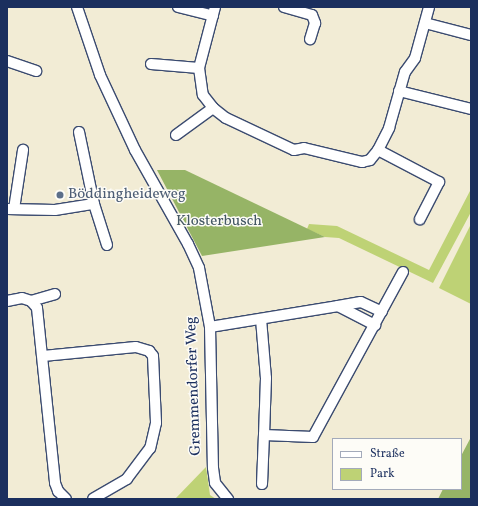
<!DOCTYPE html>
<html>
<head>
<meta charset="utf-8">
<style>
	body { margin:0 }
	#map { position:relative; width:478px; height:506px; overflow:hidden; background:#f2ecd5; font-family:Vollkorn,serif }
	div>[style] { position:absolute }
	.green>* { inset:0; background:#bed275 }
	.forest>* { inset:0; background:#96b466 }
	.roads { filter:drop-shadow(1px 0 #3b4b70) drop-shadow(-1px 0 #3b4b70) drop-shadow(0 1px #3b4b70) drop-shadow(0 -1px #3b4b70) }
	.minor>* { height:10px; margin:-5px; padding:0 5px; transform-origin:5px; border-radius:5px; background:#fff }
	.dots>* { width:11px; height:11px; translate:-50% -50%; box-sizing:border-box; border:2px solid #fdfcf7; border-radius:50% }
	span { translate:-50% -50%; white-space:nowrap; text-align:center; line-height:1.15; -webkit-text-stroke:3px #fdfcf7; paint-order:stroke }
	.service-label { font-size:15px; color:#4e5e75 }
	.left { translate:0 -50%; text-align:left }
	.park-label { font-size:15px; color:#445864 }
	.street-label { font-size:15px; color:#1b2f5e }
	.frame { position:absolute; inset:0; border:8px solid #1b2f5e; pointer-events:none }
	.legend { position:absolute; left:332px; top:438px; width:130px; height:52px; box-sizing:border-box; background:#fdfcf7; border:1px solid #a3aaba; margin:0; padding:5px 7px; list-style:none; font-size:12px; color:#1b2f5e }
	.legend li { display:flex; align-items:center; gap:8px; height:20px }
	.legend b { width:20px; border:1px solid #a3aaba }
</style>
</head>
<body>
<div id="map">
	<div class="green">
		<div style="clip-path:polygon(471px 189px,471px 212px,433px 283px,339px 238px,325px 237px,307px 229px,309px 224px,337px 226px,429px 270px)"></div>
		<div style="clip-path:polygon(471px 224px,471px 304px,439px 288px)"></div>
		<div style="clip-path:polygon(206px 467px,210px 495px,216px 499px,175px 499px)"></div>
	</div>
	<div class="forest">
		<div style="clip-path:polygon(157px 170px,185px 170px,325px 237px,202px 256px)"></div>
		<div style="clip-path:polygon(471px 437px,471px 499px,438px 499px,443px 489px,461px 489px,461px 456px)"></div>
	</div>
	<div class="roads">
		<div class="minor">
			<div style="left:77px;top:7px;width:72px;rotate:71.3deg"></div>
			<div style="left:100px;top:75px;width:83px;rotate:65deg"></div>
			<div style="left:135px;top:150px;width:108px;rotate:60.6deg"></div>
			<div style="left:188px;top:244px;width:26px;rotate:65deg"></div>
			<div style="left:199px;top:268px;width:60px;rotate:79.4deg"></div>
			<div style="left:210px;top:327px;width:141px;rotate:88.8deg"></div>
			<div style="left:213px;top:468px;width:15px;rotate:82deg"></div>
			<div style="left:215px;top:483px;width:21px;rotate:51deg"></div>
			<div style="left:178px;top:7px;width:36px;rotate:14deg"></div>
			<div style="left:215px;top:7px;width:63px;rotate:104.7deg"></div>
			<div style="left:199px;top:68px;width:27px;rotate:82deg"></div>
			<div style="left:203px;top:95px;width:16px;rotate:52deg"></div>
			<div style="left:213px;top:108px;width:16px;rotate:38deg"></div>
			<div style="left:226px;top:118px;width:75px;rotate:25.2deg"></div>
			<div style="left:294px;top:150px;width:10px;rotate:-11deg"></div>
			<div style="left:304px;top:148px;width:60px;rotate:13.6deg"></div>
			<div style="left:362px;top:162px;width:8px;rotate:-14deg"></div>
			<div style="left:370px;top:160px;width:13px;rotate:-51deg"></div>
			<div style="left:378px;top:150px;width:25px;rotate:-63deg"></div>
			<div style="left:389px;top:128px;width:58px;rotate:-74.1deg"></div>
			<div style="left:405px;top:72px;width:17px;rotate:-54deg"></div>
			<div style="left:415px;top:58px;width:53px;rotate:-74.6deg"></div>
			<div style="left:284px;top:7px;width:29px;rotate:16deg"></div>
			<div style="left:312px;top:15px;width:9px;rotate:69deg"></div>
			<div style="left:315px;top:23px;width:17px;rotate:107deg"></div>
			<div style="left:425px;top:23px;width:48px;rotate:14.6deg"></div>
			<div style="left:7px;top:61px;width:31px;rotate:19deg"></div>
			<div style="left:151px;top:64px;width:48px;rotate:4.8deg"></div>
			<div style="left:399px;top:91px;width:74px;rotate:14deg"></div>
			<div style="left:79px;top:132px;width:74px;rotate:78.2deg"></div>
			<div style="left:94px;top:204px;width:43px;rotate:72.4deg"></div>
			<div style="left:176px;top:135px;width:46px;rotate:-36.1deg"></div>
			<div style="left:378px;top:150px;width:69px;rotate:27.7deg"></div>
			<div style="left:439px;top:182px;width:42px;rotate:117.2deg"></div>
			<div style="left:7px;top:209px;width:48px;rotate:1.2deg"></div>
			<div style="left:55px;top:210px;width:39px;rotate:-9deg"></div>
			<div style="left:14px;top:209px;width:60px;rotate:-81.3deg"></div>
			<div style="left:7px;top:301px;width:15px;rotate:-11deg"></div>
			<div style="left:22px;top:298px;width:9px;rotate:18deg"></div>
			<div style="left:31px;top:301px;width:9px;rotate:49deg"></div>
			<div style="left:37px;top:308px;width:176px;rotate:84.1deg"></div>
			<div style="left:55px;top:483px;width:9px;rotate:69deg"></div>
			<div style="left:58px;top:491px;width:11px;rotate:45deg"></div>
			<div style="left:31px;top:301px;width:25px;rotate:-16deg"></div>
			<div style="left:338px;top:306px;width:23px;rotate:-10deg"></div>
			<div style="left:361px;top:302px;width:23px;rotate:25deg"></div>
			<div style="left:261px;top:319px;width:59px;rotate:85.2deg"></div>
			<div style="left:266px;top:378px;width:57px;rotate:92deg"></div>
			<div style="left:264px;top:435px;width:49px;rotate:2.3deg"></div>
			<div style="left:313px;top:437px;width:188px;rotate:-61.4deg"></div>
			<div style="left:210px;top:327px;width:130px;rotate:-9.3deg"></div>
			<div style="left:338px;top:306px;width:42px;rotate:27.2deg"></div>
			<div style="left:43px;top:356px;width:93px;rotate:-5.5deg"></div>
			<div style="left:136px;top:347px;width:14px;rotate:17deg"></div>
			<div style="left:149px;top:351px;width:6px;rotate:51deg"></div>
			<div style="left:153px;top:356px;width:67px;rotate:87.4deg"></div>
			<div style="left:156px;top:423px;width:26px;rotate:103deg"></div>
			<div style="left:150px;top:448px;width:39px;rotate:127deg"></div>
			<div style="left:127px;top:479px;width:39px;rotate:150deg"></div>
			<div style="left:262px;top:484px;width:49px;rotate:-87.7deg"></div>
		</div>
	</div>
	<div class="dots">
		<div style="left:60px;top:195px;background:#5c6f8a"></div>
	</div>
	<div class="service-label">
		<span class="left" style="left:68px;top:195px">Böddingheideweg</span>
	</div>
	<div class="park-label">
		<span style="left:219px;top:222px">Klosterbusch</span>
	</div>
	<div class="street-label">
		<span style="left:194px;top:386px;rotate:-92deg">Gremmendorfer Weg</span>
	</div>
	<div class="frame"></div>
	<ul class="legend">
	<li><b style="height:5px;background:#fff"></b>Straße</li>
	<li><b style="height:11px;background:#bed275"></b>Park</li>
	</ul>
</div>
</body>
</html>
